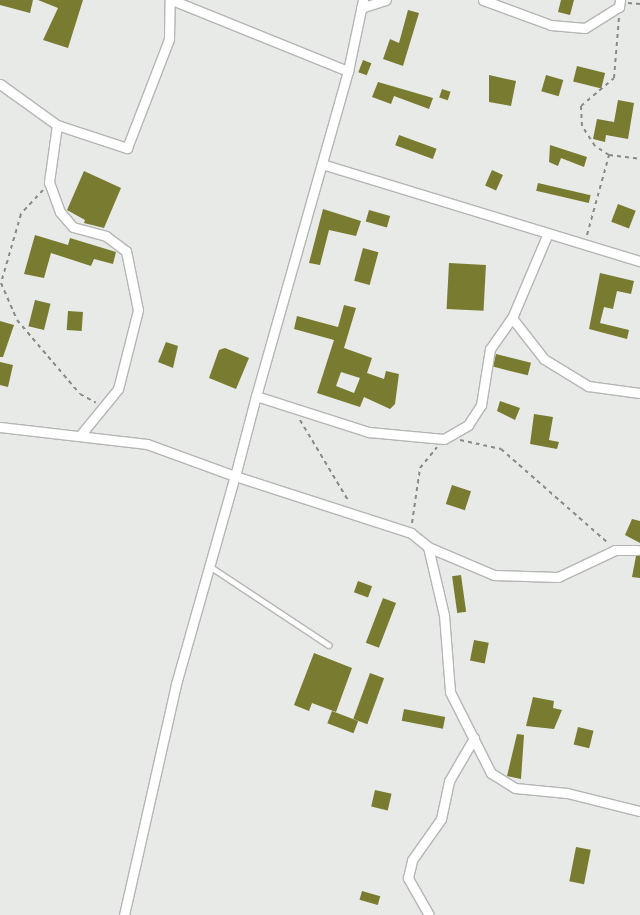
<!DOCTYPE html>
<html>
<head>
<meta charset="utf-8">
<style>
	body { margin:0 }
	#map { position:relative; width:640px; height:915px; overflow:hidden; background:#e8eae7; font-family:"Golos Text",sans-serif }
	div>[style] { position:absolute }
	.building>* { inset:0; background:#797b30; transform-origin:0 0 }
	.path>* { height:2px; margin-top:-1px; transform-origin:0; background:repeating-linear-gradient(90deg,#898a88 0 4px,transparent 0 8px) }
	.roads { filter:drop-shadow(1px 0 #b4b6b3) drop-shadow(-1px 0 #b4b6b3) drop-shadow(0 1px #b4b6b3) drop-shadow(0 -1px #b4b6b3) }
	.service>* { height:4.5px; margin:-2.25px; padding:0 2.25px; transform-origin:2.25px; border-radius:2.25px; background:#fff }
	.minor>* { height:9px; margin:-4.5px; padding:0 4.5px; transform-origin:4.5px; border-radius:4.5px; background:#fff }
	span { translate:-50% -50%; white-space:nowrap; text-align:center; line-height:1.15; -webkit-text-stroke:5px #fff; paint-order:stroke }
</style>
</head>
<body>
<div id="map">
	<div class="building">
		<div style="clip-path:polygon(0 0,33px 0,30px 13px,0 5px)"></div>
		<div style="clip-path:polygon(38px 0,83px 0,68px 48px,43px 40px,58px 8px)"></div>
		<div style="clip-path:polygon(561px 0,574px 0,570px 15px,558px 12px)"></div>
		<div style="clip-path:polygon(408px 10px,419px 13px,403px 66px,383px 59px,390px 39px,399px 43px)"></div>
		<div style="left:363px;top:60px;width:9px;height:13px;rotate:21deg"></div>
		<div style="left:577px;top:66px;width:29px;height:16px;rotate:14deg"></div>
		<div style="clip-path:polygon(489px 75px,516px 81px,511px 106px,489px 102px)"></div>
		<div style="left:546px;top:75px;width:18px;height:17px;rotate:16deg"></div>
		<div style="clip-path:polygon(378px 82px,433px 98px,429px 109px,394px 96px,391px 104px,372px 97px)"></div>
		<div style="left:442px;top:89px;width:9px;height:9px;rotate:18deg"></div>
		<div style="clip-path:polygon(618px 100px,634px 103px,628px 139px,606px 135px,605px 142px,593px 139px,597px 119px,614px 122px)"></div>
		<div style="left:399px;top:135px;width:40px;height:11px;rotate:20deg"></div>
		<div style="clip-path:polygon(550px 145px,587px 157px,584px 167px,561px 158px,558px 166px,549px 162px)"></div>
		<div style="left:492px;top:170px;width:12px;height:17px;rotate:24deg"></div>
		<div style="clip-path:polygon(84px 171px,121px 188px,104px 228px,84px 223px,85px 220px,67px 210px)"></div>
		<div style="left:538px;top:183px;width:54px;height:8px;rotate:13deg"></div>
		<div style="left:618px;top:204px;width:19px;height:19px;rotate:21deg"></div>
		<div style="clip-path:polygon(323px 209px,361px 221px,356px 236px,329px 230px,320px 265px,309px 263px)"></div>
		<div style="left:369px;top:210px;width:22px;height:12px;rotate:16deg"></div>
		<div style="clip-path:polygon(35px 235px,68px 245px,70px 238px,116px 252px,113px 264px,94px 259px,91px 266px,51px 253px,44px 278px,24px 274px)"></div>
		<div style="left:363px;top:248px;width:16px;height:34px;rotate:15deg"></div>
		<div style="left:449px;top:263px;width:37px;height:46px;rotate:3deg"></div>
		<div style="clip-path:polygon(600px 273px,634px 281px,631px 294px,617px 291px,613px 309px,604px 307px,600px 323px,629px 330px,627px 339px,589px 329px)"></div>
		<div style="left:35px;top:300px;width:16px;height:27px;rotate:14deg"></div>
		<div style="clip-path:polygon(evenodd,344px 305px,356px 308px,344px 348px,372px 358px,367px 373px,384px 379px,386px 371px,399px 374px,395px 404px,390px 409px,364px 397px,360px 407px,317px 393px,334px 340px,294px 329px,297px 316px,338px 327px,344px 305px,341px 372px,360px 378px,354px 393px,336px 386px,341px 372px)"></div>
		<div style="left:68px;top:311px;width:15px;height:19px;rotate:4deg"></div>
		<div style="clip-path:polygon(0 321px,14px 325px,3px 357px,0 357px)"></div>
		<div style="clip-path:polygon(166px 342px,178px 346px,173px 368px,158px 362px)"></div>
		<div style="clip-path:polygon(225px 348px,249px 358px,236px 389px,209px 378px,219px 350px)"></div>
		<div style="left:496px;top:354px;width:36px;height:13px;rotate:14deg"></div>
		<div style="clip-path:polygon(0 362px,13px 365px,8px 387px,0 385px)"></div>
		<div style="clip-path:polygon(500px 401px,520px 408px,515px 420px,497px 411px)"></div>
		<div style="clip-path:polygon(534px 414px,553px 417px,549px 440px,559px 442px,557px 449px,530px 444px)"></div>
		<div style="left:452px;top:485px;width:20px;height:20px;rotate:18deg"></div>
		<div style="clip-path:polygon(632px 519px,640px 521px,640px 543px,625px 535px)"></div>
		<div style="clip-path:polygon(640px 555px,640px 578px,632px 577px,636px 556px)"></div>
		<div style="left:461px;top:575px;width:37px;height:9px;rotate:82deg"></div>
		<div style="left:358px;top:581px;width:15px;height:12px;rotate:20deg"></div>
		<div style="left:383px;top:598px;width:14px;height:48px;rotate:21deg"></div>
		<div style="left:474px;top:640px;width:15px;height:21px;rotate:11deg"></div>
		<div style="clip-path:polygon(314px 653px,352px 668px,336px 712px,312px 703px,309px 711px,294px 705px)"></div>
		<div style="left:370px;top:673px;width:15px;height:49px;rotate:20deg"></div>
		<div style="clip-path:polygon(533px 697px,554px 701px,553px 708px,562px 710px,554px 729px,526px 726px)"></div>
		<div style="left:404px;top:709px;width:42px;height:12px;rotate:11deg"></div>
		<div style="left:332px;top:711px;width:28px;height:13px;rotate:21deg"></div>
		<div style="left:578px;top:727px;width:16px;height:18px;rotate:14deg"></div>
		<div style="clip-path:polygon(517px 734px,524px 735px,521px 779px,507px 776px)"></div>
		<div style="left:375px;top:790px;width:17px;height:17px;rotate:13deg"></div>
		<div style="left:576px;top:847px;width:15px;height:35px;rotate:11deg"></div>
		<div style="left:362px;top:891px;width:19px;height:9px;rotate:16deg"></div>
	</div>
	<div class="path">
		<div style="left:628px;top:3px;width:12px;rotate:5deg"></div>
		<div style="left:609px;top:155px;width:17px;rotate:-147deg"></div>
		<div style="left:595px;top:146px;width:24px;rotate:-123deg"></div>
		<div style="left:582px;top:126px;width:20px;rotate:-93deg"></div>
		<div style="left:581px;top:106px;width:43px;rotate:-40.3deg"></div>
		<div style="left:614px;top:78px;width:61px;rotate:-85.3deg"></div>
		<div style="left:43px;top:190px;width:33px;rotate:133deg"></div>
		<div style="left:21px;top:214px;width:72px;rotate:106.2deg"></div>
		<div style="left:1px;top:283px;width:40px;rotate:66.6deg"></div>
		<div style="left:17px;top:320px;width:97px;rotate:49.6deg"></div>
		<div style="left:80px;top:394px;width:18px;rotate:29deg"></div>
		<div style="left:587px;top:235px;width:83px;rotate:-74.6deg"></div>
		<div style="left:609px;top:155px;width:31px;rotate:7deg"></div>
		<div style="left:300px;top:420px;width:96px;rotate:59.1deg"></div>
		<div style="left:460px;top:440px;width:42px;rotate:12.4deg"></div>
		<div style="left:501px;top:449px;width:142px;rotate:41.3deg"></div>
		<div style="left:412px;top:523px;width:56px;rotate:-81.7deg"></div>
		<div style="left:420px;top:468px;width:27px;rotate:-51deg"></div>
	</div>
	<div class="roads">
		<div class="service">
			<div style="left:211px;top:567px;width:141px;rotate:33.5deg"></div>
		</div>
		<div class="minor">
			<div style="left:172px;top:0;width:190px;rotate:22deg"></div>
			<div style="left:348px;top:71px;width:338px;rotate:105.8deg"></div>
			<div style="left:483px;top:0;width:72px;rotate:20.2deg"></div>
			<div style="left:551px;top:25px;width:34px;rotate:5deg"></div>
			<div style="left:585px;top:28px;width:40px;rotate:-32deg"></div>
			<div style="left:619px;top:7px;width:7px;rotate:-82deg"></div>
			<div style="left:361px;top:8px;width:26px;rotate:-18deg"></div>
			<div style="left:348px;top:71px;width:73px;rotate:-78.1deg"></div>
			<div style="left:0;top:84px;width:70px;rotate:35.7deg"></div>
			<div style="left:57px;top:125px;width:74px;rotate:18.2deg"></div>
			<div style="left:127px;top:148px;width:117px;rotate:-68.9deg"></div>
			<div style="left:169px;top:39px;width:39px;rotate:-89deg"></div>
			<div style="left:57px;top:125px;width:58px;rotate:98deg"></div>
			<div style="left:49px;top:182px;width:32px;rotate:70deg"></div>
			<div style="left:60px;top:212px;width:20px;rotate:49deg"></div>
			<div style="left:73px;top:227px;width:34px;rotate:15deg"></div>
			<div style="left:106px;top:236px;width:25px;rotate:37deg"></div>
			<div style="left:126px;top:251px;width:60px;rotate:78.5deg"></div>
			<div style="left:138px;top:310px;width:81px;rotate:104.2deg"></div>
			<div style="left:118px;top:389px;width:57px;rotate:129.3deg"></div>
			<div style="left:322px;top:164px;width:332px;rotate:17deg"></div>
			<div style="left:512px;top:318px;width:52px;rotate:52deg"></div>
			<div style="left:544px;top:359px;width:52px;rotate:31.5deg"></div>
			<div style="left:588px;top:386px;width:52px;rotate:7.7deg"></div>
			<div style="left:0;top:427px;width:148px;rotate:6.6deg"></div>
			<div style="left:147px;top:444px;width:94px;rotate:20deg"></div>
			<div style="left:235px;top:476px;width:83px;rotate:-75.3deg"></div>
			<div style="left:256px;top:396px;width:119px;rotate:17.7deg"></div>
			<div style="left:369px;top:432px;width:75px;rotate:5.3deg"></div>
			<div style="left:444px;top:439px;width:28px;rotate:-30deg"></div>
			<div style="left:468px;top:425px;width:24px;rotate:-57deg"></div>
			<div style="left:481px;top:405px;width:57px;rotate:-80.9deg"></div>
			<div style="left:490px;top:349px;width:38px;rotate:-55deg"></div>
			<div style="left:512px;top:318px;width:92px;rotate:-67deg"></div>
			<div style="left:428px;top:547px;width:72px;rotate:23deg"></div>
			<div style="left:494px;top:575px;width:64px;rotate:1.8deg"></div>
			<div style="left:558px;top:577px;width:63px;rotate:-25.3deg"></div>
			<div style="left:615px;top:550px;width:22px"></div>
			<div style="left:124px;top:915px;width:237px;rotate:-77.3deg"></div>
			<div style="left:176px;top:684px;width:216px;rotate:-74.2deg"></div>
			<div style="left:235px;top:476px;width:185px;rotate:17.9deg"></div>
			<div style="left:411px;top:533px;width:22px;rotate:39deg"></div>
			<div style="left:428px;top:547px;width:70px;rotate:76.8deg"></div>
			<div style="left:444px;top:615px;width:77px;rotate:85.5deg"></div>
			<div style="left:450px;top:692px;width:91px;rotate:63.2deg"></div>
			<div style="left:491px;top:773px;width:28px;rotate:32deg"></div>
			<div style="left:515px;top:788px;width:52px;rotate:5.5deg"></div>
			<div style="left:567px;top:793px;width:75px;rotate:13.9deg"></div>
			<div style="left:429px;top:915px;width:43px;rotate:-119.6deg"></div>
			<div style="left:408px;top:878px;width:18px;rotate:-77deg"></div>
			<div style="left:412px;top:860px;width:50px;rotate:-54.7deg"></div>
			<div style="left:441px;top:819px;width:39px;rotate:-78deg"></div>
			<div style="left:449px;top:781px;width:50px;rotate:-59.8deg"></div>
		</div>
	</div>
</div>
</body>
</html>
